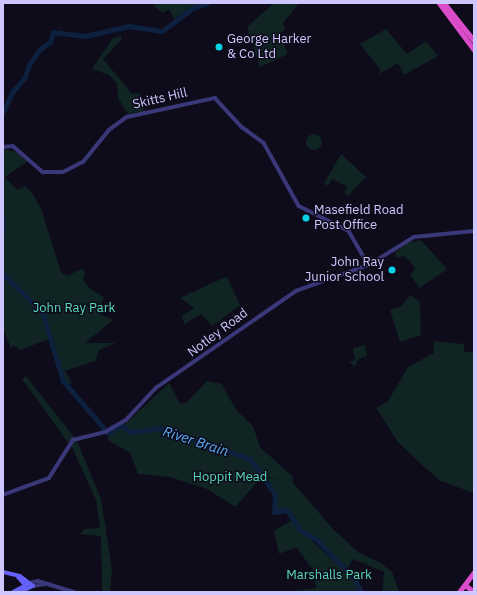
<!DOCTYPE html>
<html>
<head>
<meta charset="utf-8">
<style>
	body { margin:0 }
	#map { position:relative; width:477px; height:595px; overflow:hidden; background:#0e0b1b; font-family:"IBM Plex Sans",sans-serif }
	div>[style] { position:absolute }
	.green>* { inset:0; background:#0f2423 }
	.round { border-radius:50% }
	.stream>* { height:1px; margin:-0.5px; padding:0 0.5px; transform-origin:0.5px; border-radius:0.5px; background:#0d203d }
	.river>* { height:5px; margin:-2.5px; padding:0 2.5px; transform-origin:2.5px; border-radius:2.5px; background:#0d203d }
	.tertiary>* { height:3.5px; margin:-1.75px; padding:0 1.75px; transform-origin:1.75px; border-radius:1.75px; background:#3a3878 }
	.secondary>* { height:4px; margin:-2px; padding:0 2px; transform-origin:2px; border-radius:2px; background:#6561fa }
	.trunk>* { height:5px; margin:-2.5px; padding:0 2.5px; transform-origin:2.5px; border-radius:2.5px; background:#da4cca }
	.dots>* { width:11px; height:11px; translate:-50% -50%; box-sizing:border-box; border:2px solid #0e0b1b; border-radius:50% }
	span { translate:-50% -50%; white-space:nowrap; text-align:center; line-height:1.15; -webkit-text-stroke:3px #0e0b1b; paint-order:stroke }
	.poi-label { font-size:13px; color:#cdc7fd }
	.left { translate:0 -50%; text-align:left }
	.right { translate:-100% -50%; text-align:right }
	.street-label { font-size:13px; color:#cdc7fd }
	.park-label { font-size:13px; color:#57d9b8 }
	.water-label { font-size:14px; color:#58aff9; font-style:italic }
	.frame { position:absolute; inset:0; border:4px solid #cdc7fd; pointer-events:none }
</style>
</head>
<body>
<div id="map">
	<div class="green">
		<div style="clip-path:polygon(155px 3px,204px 3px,191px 7px,174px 19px,169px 9px,163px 13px,155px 7px)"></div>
		<div style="clip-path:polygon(274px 3px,299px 3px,283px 23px,285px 30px,279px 34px,288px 54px,260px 67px,247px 27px)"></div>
		<div style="clip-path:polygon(386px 29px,407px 54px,426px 41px,438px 56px,404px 75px,398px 63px,379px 74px,380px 69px,360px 44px)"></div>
		<div style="clip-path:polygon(121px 36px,122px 39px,103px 59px,132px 94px,140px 94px,144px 111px,128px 114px,118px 98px,117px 84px,109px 75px,92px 69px,113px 38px)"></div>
		<div class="round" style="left:306px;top:134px;width:16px;height:16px"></div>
		<div style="clip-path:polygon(3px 149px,17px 152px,27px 162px,5px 177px,17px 190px,25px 186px,31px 191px,41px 208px,61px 272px,67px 276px,81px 269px,86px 271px,83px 280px,89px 288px,104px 297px,98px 313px,113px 320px,85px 343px,116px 343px,99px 350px,95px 361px,65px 371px,72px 383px,63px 385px,49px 339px,20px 350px,13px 345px,11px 348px,3px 329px)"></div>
		<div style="clip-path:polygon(341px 154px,366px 177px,348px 196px,344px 193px,347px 187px,332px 179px,328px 186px,324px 183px)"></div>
		<div style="clip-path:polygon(421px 240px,447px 269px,420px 288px,410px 275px,415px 269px,410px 261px,403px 256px,396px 258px,395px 253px,407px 243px)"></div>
		<div style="clip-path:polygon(214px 269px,222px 279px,227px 277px,247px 320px,239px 306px,212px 326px,201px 314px,184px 324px,182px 316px,194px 308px,180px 298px,221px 279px)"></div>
		<div style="clip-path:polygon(410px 295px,420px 302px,421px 335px,400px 342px,390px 310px,401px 306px)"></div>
		<div style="clip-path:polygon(433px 341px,464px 344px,464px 352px,474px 352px,474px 493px,441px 481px,422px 465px,398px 442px,376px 408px,388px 401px,408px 367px,434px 353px)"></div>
		<div style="clip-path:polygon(365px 345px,367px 356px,358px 359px,355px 366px,349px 362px,355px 360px,353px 348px)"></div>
		<div style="clip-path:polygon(26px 376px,74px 437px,69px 444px,22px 379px)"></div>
		<div style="clip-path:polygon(207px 381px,222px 384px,236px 410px,253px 426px,260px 447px,293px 477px,293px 483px,334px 530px,358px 552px,379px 562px,392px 572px,399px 592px,382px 592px,384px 572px,353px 559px,348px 568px,309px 534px,308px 537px,353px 579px,358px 592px,287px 592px,316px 588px,313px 570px,296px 547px,279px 554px,274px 531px,293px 519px,287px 510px,275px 511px,276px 494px,263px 477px,283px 480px,262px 476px,251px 458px,162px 427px,129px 431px,124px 425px,169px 383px,180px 404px,187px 402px)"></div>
		<div style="clip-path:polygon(122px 427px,128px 432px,162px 428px,250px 459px,261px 478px,235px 507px,207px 489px,170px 477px,138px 474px,130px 453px,108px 440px,108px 434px)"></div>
		<div style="clip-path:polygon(77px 441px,101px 499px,112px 569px,110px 592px,102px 592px,101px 536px,80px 534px,84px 529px,100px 528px,96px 500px,71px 445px)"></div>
	</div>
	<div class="stream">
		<div style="left:58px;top:27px;width:11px;rotate:49deg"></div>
	</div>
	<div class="river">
		<div style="left:3px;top:112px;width:23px;rotate:-65deg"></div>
		<div style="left:13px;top:91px;width:18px;rotate:-49deg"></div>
		<div style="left:25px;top:77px;width:13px;rotate:-72deg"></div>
		<div style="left:29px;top:65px;width:18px;rotate:-56deg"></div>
		<div style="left:39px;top:50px;width:14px;rotate:-36deg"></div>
		<div style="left:50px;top:42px;width:10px;rotate:-73deg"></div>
		<div style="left:53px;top:32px;width:32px;rotate:7deg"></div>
		<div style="left:85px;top:36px;width:45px;rotate:-12.8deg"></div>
		<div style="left:129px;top:26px;width:33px;rotate:9deg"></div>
		<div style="left:162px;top:31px;width:38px;rotate:-37deg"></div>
		<div style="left:192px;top:8px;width:16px;rotate:-18deg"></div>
		<div style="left:3px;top:217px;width:4px;rotate:90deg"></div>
		<div style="left:3px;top:226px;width:5px;rotate:90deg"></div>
		<div style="left:3px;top:274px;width:54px;rotate:44.3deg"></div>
		<div style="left:42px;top:312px;width:72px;rotate:73.1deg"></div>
		<div style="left:63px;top:381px;width:69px;rotate:49.1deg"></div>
		<div style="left:108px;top:433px;width:16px;rotate:-30deg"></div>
		<div style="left:122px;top:425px;width:10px;rotate:45deg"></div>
		<div style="left:129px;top:432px;width:32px;rotate:-7deg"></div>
		<div style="left:161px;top:428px;width:94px;rotate:19.2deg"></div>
		<div style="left:250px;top:459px;width:43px;rotate:54.5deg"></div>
		<div style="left:275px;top:494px;width:18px;rotate:93deg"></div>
		<div style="left:274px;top:512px;width:13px;rotate:-9deg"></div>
		<div style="left:287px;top:510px;width:24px;rotate:57deg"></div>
		<div style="left:300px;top:530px;width:20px;rotate:30deg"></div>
		<div style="left:317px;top:540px;width:53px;rotate:45.8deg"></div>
		<div style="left:354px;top:578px;width:16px;rotate:63deg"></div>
	</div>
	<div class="tertiary">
		<div style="left:3px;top:147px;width:10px;rotate:-6deg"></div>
		<div style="left:13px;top:146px;width:40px;rotate:41deg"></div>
		<div style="left:43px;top:172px;width:20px"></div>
		<div style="left:63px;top:172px;width:22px;rotate:-27deg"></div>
		<div style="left:83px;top:162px;width:41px;rotate:-50.9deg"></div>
		<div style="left:109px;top:130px;width:22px;rotate:-36deg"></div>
		<div style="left:127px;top:117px;width:90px;rotate:-12.2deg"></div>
		<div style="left:215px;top:98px;width:40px;rotate:47deg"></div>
		<div style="left:242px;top:127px;width:27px;rotate:36deg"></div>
		<div style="left:264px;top:143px;width:72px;rotate:60.9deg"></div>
		<div style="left:299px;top:206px;width:56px;rotate:26.6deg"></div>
		<div style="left:349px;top:231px;width:39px;rotate:60deg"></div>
		<div style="left:3px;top:495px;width:49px;rotate:-20.3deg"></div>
		<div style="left:49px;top:478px;width:45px;rotate:-57.7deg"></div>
		<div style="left:73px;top:440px;width:33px;rotate:-14deg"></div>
		<div style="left:105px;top:432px;width:24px;rotate:-30deg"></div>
		<div style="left:126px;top:420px;width:44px;rotate:-46.8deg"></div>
		<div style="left:156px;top:388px;width:170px;rotate:-34.7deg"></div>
		<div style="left:296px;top:291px;width:77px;rotate:-19.6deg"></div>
		<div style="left:369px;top:265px;width:53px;rotate:-31.9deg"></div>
		<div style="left:414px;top:237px;width:60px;rotate:-5.7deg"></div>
		<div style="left:29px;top:583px;width:9px;rotate:-13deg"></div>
		<div style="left:38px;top:581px;width:38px;rotate:17deg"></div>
		<div style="left:33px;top:586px;width:12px;rotate:-9deg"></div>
	</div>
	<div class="secondary">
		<div style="left:3px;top:572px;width:17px;rotate:13deg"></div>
		<div style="left:20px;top:576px;width:16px;rotate:38deg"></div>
		<div style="left:33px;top:586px;width:15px;rotate:157deg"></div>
		<div style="left:18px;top:577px;width:15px;rotate:48deg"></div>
		<div style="left:13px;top:592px;width:15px;rotate:-28deg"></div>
	</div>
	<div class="trunk">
		<div style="left:439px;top:3px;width:59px;rotate:53.3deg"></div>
		<div style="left:444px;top:3px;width:48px;rotate:51.7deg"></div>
		<div style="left:465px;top:585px;width:11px;rotate:38deg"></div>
		<div style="left:459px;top:592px;width:25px;rotate:-53deg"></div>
	</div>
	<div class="dots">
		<div style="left:219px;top:47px;background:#08d2e8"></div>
		<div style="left:306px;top:218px;background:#08d2e8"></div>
		<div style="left:392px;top:270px;background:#08d2e8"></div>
	</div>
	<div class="poi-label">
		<span class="left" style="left:227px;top:47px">George Harker<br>&amp; Co Ltd</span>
		<span class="left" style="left:314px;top:218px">Masefield Road<br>Post Office</span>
		<span class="right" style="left:384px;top:270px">John Ray<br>Junior School</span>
	</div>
	<div class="street-label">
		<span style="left:160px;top:99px;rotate:-13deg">Skitts Hill</span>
		<span style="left:218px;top:333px;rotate:-37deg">Notley Road</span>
	</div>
	<div class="park-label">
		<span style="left:74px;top:308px">John Ray Park</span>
		<span style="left:230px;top:477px">Hoppit Mead</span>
		<span style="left:329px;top:575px">Marshalls Park</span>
	</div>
	<div class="water-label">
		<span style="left:196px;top:441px;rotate:18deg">River Brain</span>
	</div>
	<div class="frame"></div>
</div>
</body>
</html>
